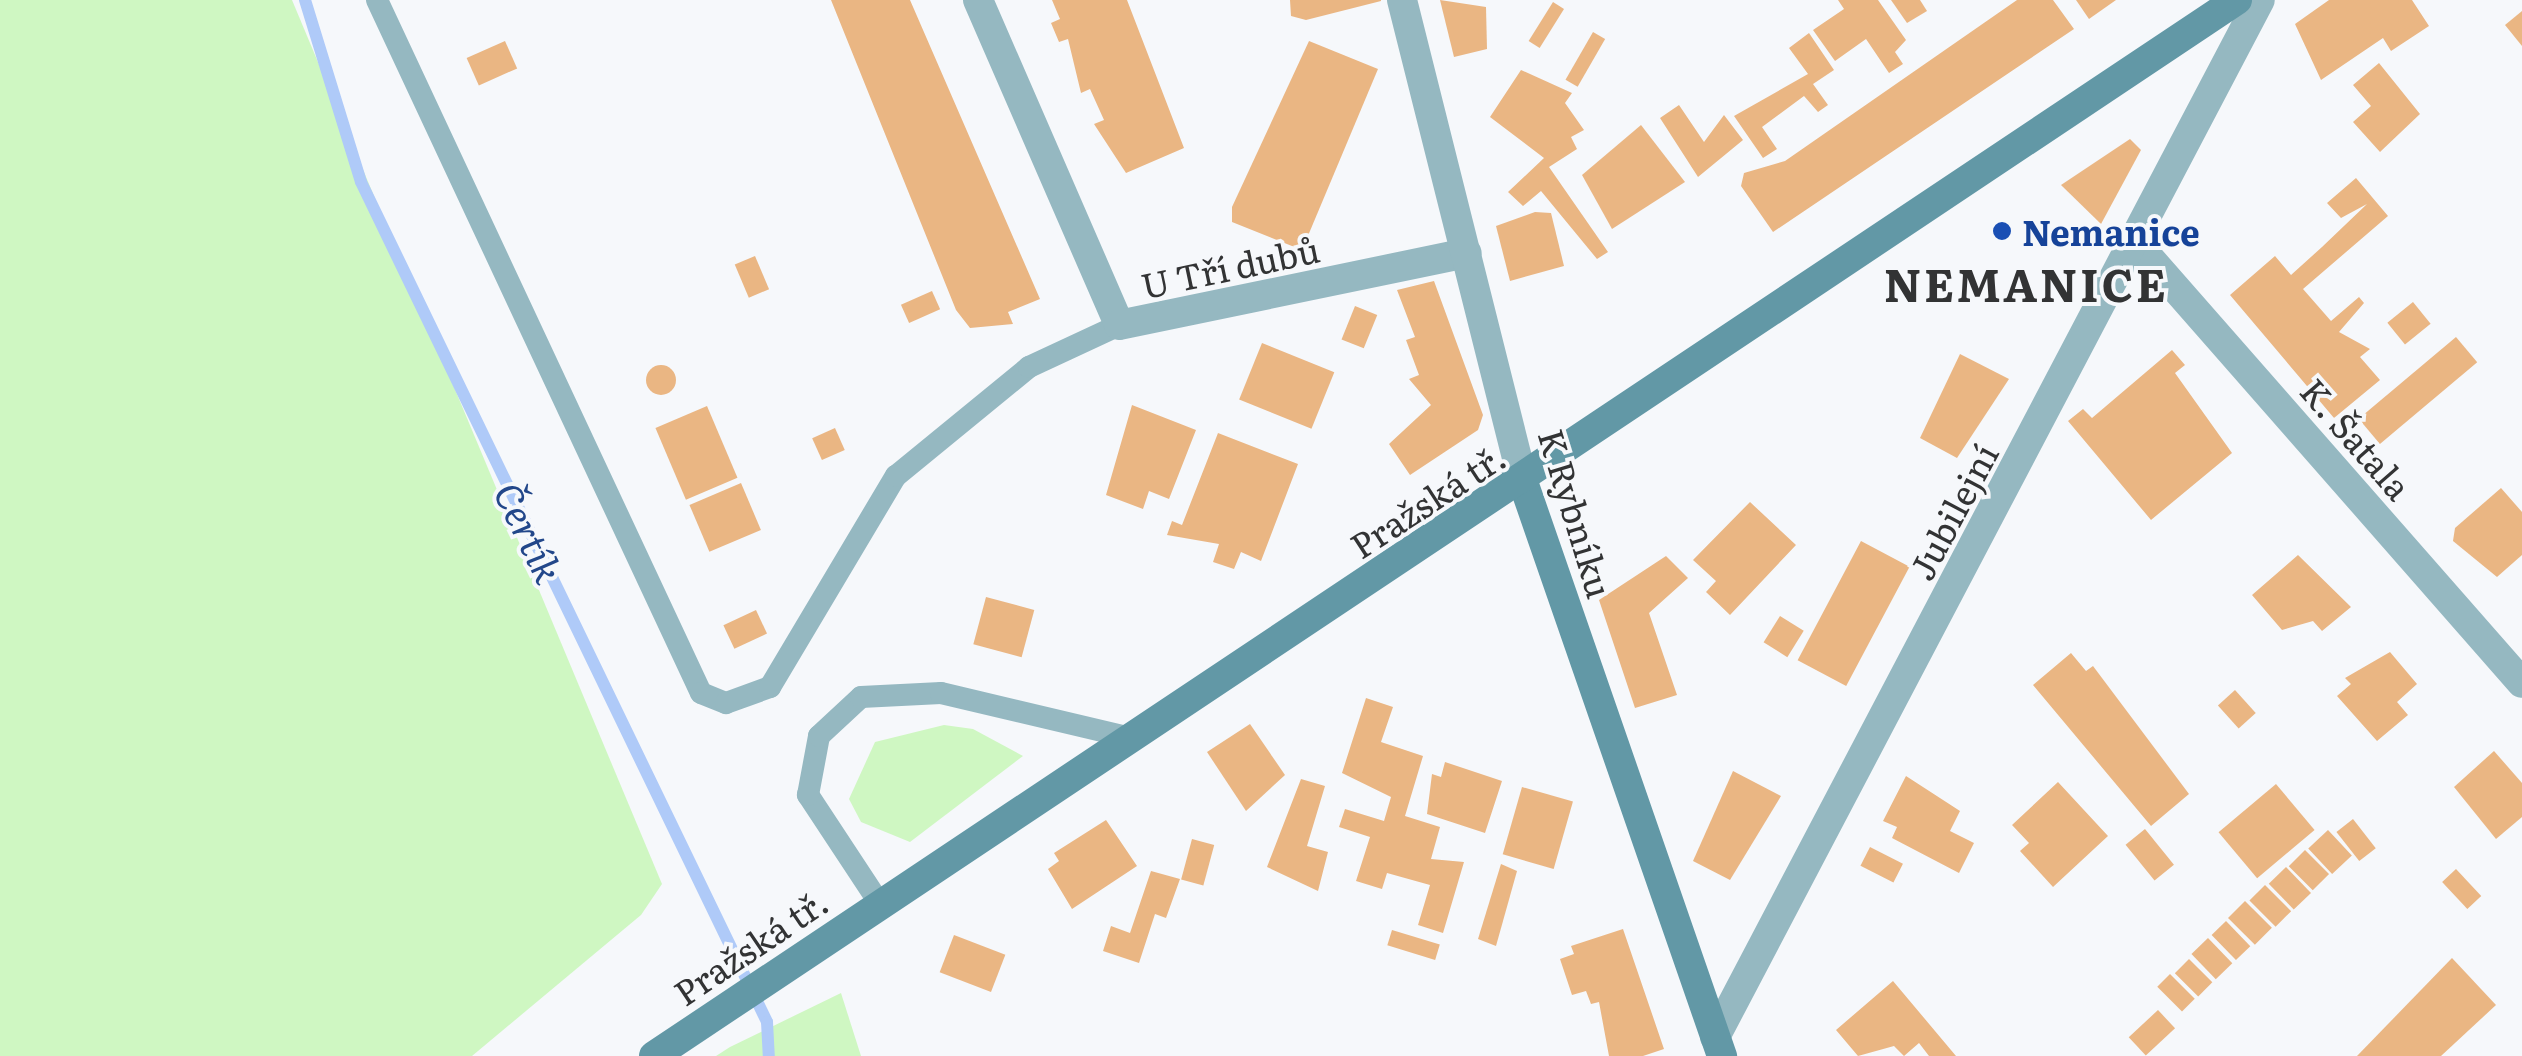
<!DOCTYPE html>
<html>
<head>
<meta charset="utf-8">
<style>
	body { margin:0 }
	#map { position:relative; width:2522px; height:1056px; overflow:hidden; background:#f6f8fb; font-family:Literata,serif }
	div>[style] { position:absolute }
	.green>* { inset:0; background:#cff7c2 }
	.stream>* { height:12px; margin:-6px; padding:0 6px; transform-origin:6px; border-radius:6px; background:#afcaf8 }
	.building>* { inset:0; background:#eab683; transform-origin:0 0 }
	.round { border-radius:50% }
	.lane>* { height:22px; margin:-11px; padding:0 11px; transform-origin:11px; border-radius:11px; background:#95b8c1 }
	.street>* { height:30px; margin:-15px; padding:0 15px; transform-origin:15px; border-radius:15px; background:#95b8c1 }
	.secondary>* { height:30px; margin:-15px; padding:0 15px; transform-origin:15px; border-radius:15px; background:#6298a6 }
	.dots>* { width:28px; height:28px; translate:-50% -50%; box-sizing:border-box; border:5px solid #f6f8fb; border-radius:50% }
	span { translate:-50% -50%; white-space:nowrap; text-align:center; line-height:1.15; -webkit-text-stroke:8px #f6f8fb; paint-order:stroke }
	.transit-label { font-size:35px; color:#164399; font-weight:700 }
	.left { translate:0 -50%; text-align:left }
	.street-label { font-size:35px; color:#323334 }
	.water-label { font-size:38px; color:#22478a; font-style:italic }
	.district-label { font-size:45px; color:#323334; font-weight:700; letter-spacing:2.5px }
</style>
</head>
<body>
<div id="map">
	<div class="green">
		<div style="clip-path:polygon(0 0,292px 0,662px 884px,641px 915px,472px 1056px,0 1056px)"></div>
		<div style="clip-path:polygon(944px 725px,973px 729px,1023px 756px,910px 842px,861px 822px,849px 799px,875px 742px)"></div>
		<div style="clip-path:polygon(841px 993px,861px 1056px,716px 1056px,730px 1047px)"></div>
	</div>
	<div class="stream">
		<div style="left:305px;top:0;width:190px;rotate:72.9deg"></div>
		<div style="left:361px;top:182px;width:933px;rotate:64.2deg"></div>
		<div style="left:767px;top:1022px;width:34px;rotate:87deg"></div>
	</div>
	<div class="building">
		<div style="clip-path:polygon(831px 0,910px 0,1040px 299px,1008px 312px,1013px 324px,970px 328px,956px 310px)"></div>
		<div style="clip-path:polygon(1052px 0,1127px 0,1184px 148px,1126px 173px,1094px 124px,1104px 120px,1090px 89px,1081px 93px,1068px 39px,1059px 42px,1051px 23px,1060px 19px)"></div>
		<div style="clip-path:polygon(1290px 0,1381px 0,1381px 1px,1306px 20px,1291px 16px)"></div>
		<div style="clip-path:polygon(1440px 0,1486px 7px,1487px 49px,1454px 57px)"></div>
		<div style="clip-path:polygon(1838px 0,1878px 0,1906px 40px,1895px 52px,1903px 64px,1889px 73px,1866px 39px,1835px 61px,1813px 30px,1844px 9px)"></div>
		<div style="clip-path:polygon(1891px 0,1920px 0,1927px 11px,1907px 23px)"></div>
		<div style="clip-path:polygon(2017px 0,2053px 0,2074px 29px,1773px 232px,1741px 186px,1744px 173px,1785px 161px)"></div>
		<div style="clip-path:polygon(2076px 0,2116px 0,2089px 19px)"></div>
		<div style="clip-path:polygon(2329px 0,2412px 0,2429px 26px,2391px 51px,2383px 38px,2321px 80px,2295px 24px)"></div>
		<div style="left:1553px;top:2px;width:13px;height:46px;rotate:32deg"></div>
		<div style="clip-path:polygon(2522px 11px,2522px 46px,2505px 25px)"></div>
		<div style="left:1593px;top:32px;width:14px;height:55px;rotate:30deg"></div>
		<div style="clip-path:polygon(1809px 33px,1834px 70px,1813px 84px,1828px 105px,1818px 112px,1804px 96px,1762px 127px,1777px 149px,1763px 158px,1734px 116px,1808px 74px,1789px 48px)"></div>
		<div style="left:505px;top:41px;width:30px;height:42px;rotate:66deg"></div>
		<div style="clip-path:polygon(1309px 41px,1378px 69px,1302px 250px,1232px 222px,1232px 207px)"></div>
		<div style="clip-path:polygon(2379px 63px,2420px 114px,2380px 152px,2353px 122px,2371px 106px,2353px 85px)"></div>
		<div style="clip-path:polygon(1521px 70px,1572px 93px,1565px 103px,1584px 130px,1571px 137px,1577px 149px,1549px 167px,1608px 252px,1597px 259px,1541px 191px,1523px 206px,1508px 192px,1544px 158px,1490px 117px)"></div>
		<div style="clip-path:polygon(1679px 105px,1704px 142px,1724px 115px,1743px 140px,1698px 177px,1660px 118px)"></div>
		<div style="clip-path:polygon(1641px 125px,1685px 182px,1612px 229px,1582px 175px)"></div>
		<div style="clip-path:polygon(2130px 139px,2141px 150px,2101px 224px,2061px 185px)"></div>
		<div style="clip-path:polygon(2356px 178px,2388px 216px,2303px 289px,2331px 321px,2359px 297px,2364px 303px,2339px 332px,2370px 349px,2360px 357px,2380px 380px,2334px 418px,2230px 295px,2275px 256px,2291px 275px,2322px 247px,2367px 204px,2341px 218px,2327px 203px)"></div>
		<div style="clip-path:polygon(1535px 212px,1551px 213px,1564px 266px,1510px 281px,1496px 226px)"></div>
		<div style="left:755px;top:256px;width:36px;height:22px;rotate:67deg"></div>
		<div style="clip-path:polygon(1434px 281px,1483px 415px,1478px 430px,1410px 475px,1389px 444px,1431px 405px,1409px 379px,1419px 375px,1406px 340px,1415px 337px,1397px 290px)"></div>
		<div style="left:932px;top:291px;width:20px;height:34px;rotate:66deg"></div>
		<div style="left:2413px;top:302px;width:28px;height:33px;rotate:51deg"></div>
		<div style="left:1355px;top:306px;width:24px;height:36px;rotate:22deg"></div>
		<div style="left:2456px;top:337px;width:33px;height:127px;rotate:50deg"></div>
		<div style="left:1262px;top:343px;width:78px;height:61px;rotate:22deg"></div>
		<div style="clip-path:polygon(2172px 350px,2185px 365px,2175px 373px,2232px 453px,2151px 520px,2068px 421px,2083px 409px,2092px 418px)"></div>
		<div style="clip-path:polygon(1960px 354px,2009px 379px,1957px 458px,1920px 438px)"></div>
		<div class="round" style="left:646px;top:365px;width:30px;height:30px"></div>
		<div style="clip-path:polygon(1132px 405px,1196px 430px,1169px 499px,1149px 491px,1143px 509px,1106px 495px)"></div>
		<div style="left:707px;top:406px;width:78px;height:56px;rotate:67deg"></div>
		<div style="left:835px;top:428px;width:24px;height:25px;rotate:66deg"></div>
		<div style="clip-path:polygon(1218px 433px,1298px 464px,1261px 561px,1241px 552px,1234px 569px,1213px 562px,1219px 544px,1167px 535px,1172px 521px,1182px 525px)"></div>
		<div style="left:741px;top:483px;width:51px;height:56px;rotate:67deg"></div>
		<div style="clip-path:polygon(2501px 488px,2522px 512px,2522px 555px,2497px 577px,2453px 541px,2455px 528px)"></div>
		<div style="clip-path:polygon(1750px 502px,1796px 545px,1730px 615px,1706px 592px,1716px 581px,1693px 560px)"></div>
		<div style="left:1861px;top:541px;width:55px;height:135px;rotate:28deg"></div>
		<div style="clip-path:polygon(2298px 555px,2351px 607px,2322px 631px,2313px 621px,2282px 630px,2252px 595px)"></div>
		<div style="clip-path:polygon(1666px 556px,1688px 578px,1649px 613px,1677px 695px,1635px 708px,1599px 600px)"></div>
		<div style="left:986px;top:597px;width:50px;height:49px;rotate:15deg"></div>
		<div style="left:756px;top:610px;width:26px;height:36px;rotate:65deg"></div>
		<div style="left:1780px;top:616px;width:28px;height:31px;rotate:32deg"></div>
		<div style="clip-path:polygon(2390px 652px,2417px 684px,2397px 702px,2408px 715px,2377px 741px,2337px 696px,2351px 684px,2345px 678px)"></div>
		<div style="clip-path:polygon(2071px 653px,2086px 671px,2093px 666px,2189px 794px,2151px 826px,2033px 685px)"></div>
		<div style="left:2235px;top:690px;width:31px;height:23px;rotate:48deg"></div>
		<div style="clip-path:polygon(1366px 698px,1393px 707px,1381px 742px,1423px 756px,1405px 816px,1440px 827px,1431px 859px,1464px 862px,1443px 933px,1418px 925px,1430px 885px,1387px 873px,1382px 889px,1356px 881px,1370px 837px,1339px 827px,1345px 809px,1384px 821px,1391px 797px,1342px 773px)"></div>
		<div style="clip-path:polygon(1250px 724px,1285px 775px,1246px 811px,1207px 752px)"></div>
		<div style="clip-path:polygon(2494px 751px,2522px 783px,2522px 817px,2496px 839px,2454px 787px)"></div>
		<div style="clip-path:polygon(1445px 762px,1502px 781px,1485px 833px,1427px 814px,1432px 774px,1441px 777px)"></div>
		<div style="clip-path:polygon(1733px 771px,1781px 796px,1730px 880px,1693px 861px)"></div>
		<div style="clip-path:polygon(1906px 776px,1960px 811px,1950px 831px,1974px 843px,1959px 873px,1892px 838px,1897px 827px,1883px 821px)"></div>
		<div style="clip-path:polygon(1301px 779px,1325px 786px,1307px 846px,1328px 852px,1318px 891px,1267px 867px)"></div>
		<div style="clip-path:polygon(2058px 782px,2108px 836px,2053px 887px,2020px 851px,2029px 843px,2012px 825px)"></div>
		<div style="left:2276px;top:784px;width:60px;height:75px;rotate:50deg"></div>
		<div style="left:1522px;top:787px;width:53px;height:70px;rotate:16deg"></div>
		<div style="left:2353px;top:819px;width:37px;height:21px;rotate:52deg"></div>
		<div style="clip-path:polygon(1106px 820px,1137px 866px,1072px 909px,1048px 869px,1059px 861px,1054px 853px)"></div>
		<div style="left:2145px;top:829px;width:46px;height:25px;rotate:51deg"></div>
		<div style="left:2328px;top:830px;width:35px;height:27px;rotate:47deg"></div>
		<div style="left:1192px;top:839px;width:23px;height:42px;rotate:15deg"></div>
		<div style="left:1870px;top:847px;width:37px;height:21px;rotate:27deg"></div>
		<div style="left:2305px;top:850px;width:34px;height:23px;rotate:45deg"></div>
		<div style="clip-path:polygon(1501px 864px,1517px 871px,1496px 946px,1478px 939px)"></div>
		<div style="left:2286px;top:867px;width:36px;height:24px;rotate:46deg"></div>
		<div style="left:2456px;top:869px;width:37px;height:19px;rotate:47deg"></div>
		<div style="clip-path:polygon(1151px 871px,1180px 879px,1166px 918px,1155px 914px,1139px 963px,1103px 951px,1111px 926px,1130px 933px)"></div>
		<div style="left:2265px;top:885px;width:37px;height:22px;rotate:45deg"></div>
		<div style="left:2245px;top:901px;width:38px;height:24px;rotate:45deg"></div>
		<div style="left:2226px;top:921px;width:35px;height:20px;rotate:46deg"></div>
		<div style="clip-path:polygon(1623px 929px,1664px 1049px,1643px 1056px,1609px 1056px,1599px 1002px,1591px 1004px,1586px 991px,1572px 995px,1560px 959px,1574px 954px,1571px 946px)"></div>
		<div style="left:1392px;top:930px;width:50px;height:16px;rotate:17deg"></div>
		<div style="left:954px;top:935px;width:55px;height:40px;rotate:21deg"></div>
		<div style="left:2208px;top:938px;width:35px;height:23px;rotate:46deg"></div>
		<div style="clip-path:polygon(2452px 958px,2496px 1005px,2441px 1056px,2357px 1056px)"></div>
		<div style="left:2189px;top:959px;width:33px;height:20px;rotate:45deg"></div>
		<div style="left:2170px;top:974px;width:35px;height:18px;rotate:45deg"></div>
		<div style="clip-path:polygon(1893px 981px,1956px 1056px,1929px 1056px,1919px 1043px,1904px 1056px,1894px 1046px,1858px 1056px,1836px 1030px)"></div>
		<div style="left:2158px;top:1010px;width:25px;height:40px;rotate:47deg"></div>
	</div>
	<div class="lane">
		<div style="left:377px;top:0;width:765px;rotate:64.94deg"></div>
		<div style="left:701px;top:693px;width:27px;rotate:22deg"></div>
		<div style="left:726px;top:703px;width:47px;rotate:-20deg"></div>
		<div style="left:770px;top:687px;width:246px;rotate:-59.2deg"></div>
		<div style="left:896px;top:476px;width:172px;rotate:-39.3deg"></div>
		<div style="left:1029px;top:367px;width:99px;rotate:-25deg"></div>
		<div style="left:880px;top:904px;width:131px;rotate:-123.4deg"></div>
		<div style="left:808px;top:795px;width:60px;rotate:-79.4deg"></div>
		<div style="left:819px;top:736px;width:57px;rotate:-42.9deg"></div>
		<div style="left:861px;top:697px;width:80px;rotate:-2.9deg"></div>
		<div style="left:941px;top:693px;width:195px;rotate:13.3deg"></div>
	</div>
	<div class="street">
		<div style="left:978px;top:0;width:354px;rotate:66.5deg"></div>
		<div style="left:1119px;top:325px;width:355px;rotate:-11.7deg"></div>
		<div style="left:1402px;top:0;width:497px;rotate:75.9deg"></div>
		<div style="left:2136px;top:243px;width:585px;rotate:48.74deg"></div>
		<div style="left:1715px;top:1037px;width:1171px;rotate:-62.28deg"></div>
	</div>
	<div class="secondary">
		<div style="left:1523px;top:482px;width:608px;rotate:70.88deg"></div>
		<div style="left:654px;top:1056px;width:1903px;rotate:-33.71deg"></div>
	</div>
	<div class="dots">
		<div style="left:2002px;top:231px;background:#1a4fb4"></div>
	</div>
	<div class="transit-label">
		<span class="left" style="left:2022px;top:231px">Nemanice</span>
	</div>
	<div class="street-label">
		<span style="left:1230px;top:266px;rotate:-12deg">U Tří dubů</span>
		<span style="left:2357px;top:438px;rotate:49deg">K. Šatala</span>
		<span style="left:1427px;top:500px;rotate:-33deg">Pražská tř.</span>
		<span style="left:1952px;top:511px;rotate:-62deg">Jubilejní</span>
		<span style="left:1577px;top:513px;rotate:73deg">K Rybníku</span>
		<span style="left:750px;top:946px;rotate:-34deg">Pražská tř.</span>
	</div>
	<div class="water-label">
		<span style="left:530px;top:532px;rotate:64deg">Čertík</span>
	</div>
	<div class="district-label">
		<span style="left:2026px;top:283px">NEMANICE</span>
	</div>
</div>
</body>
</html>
